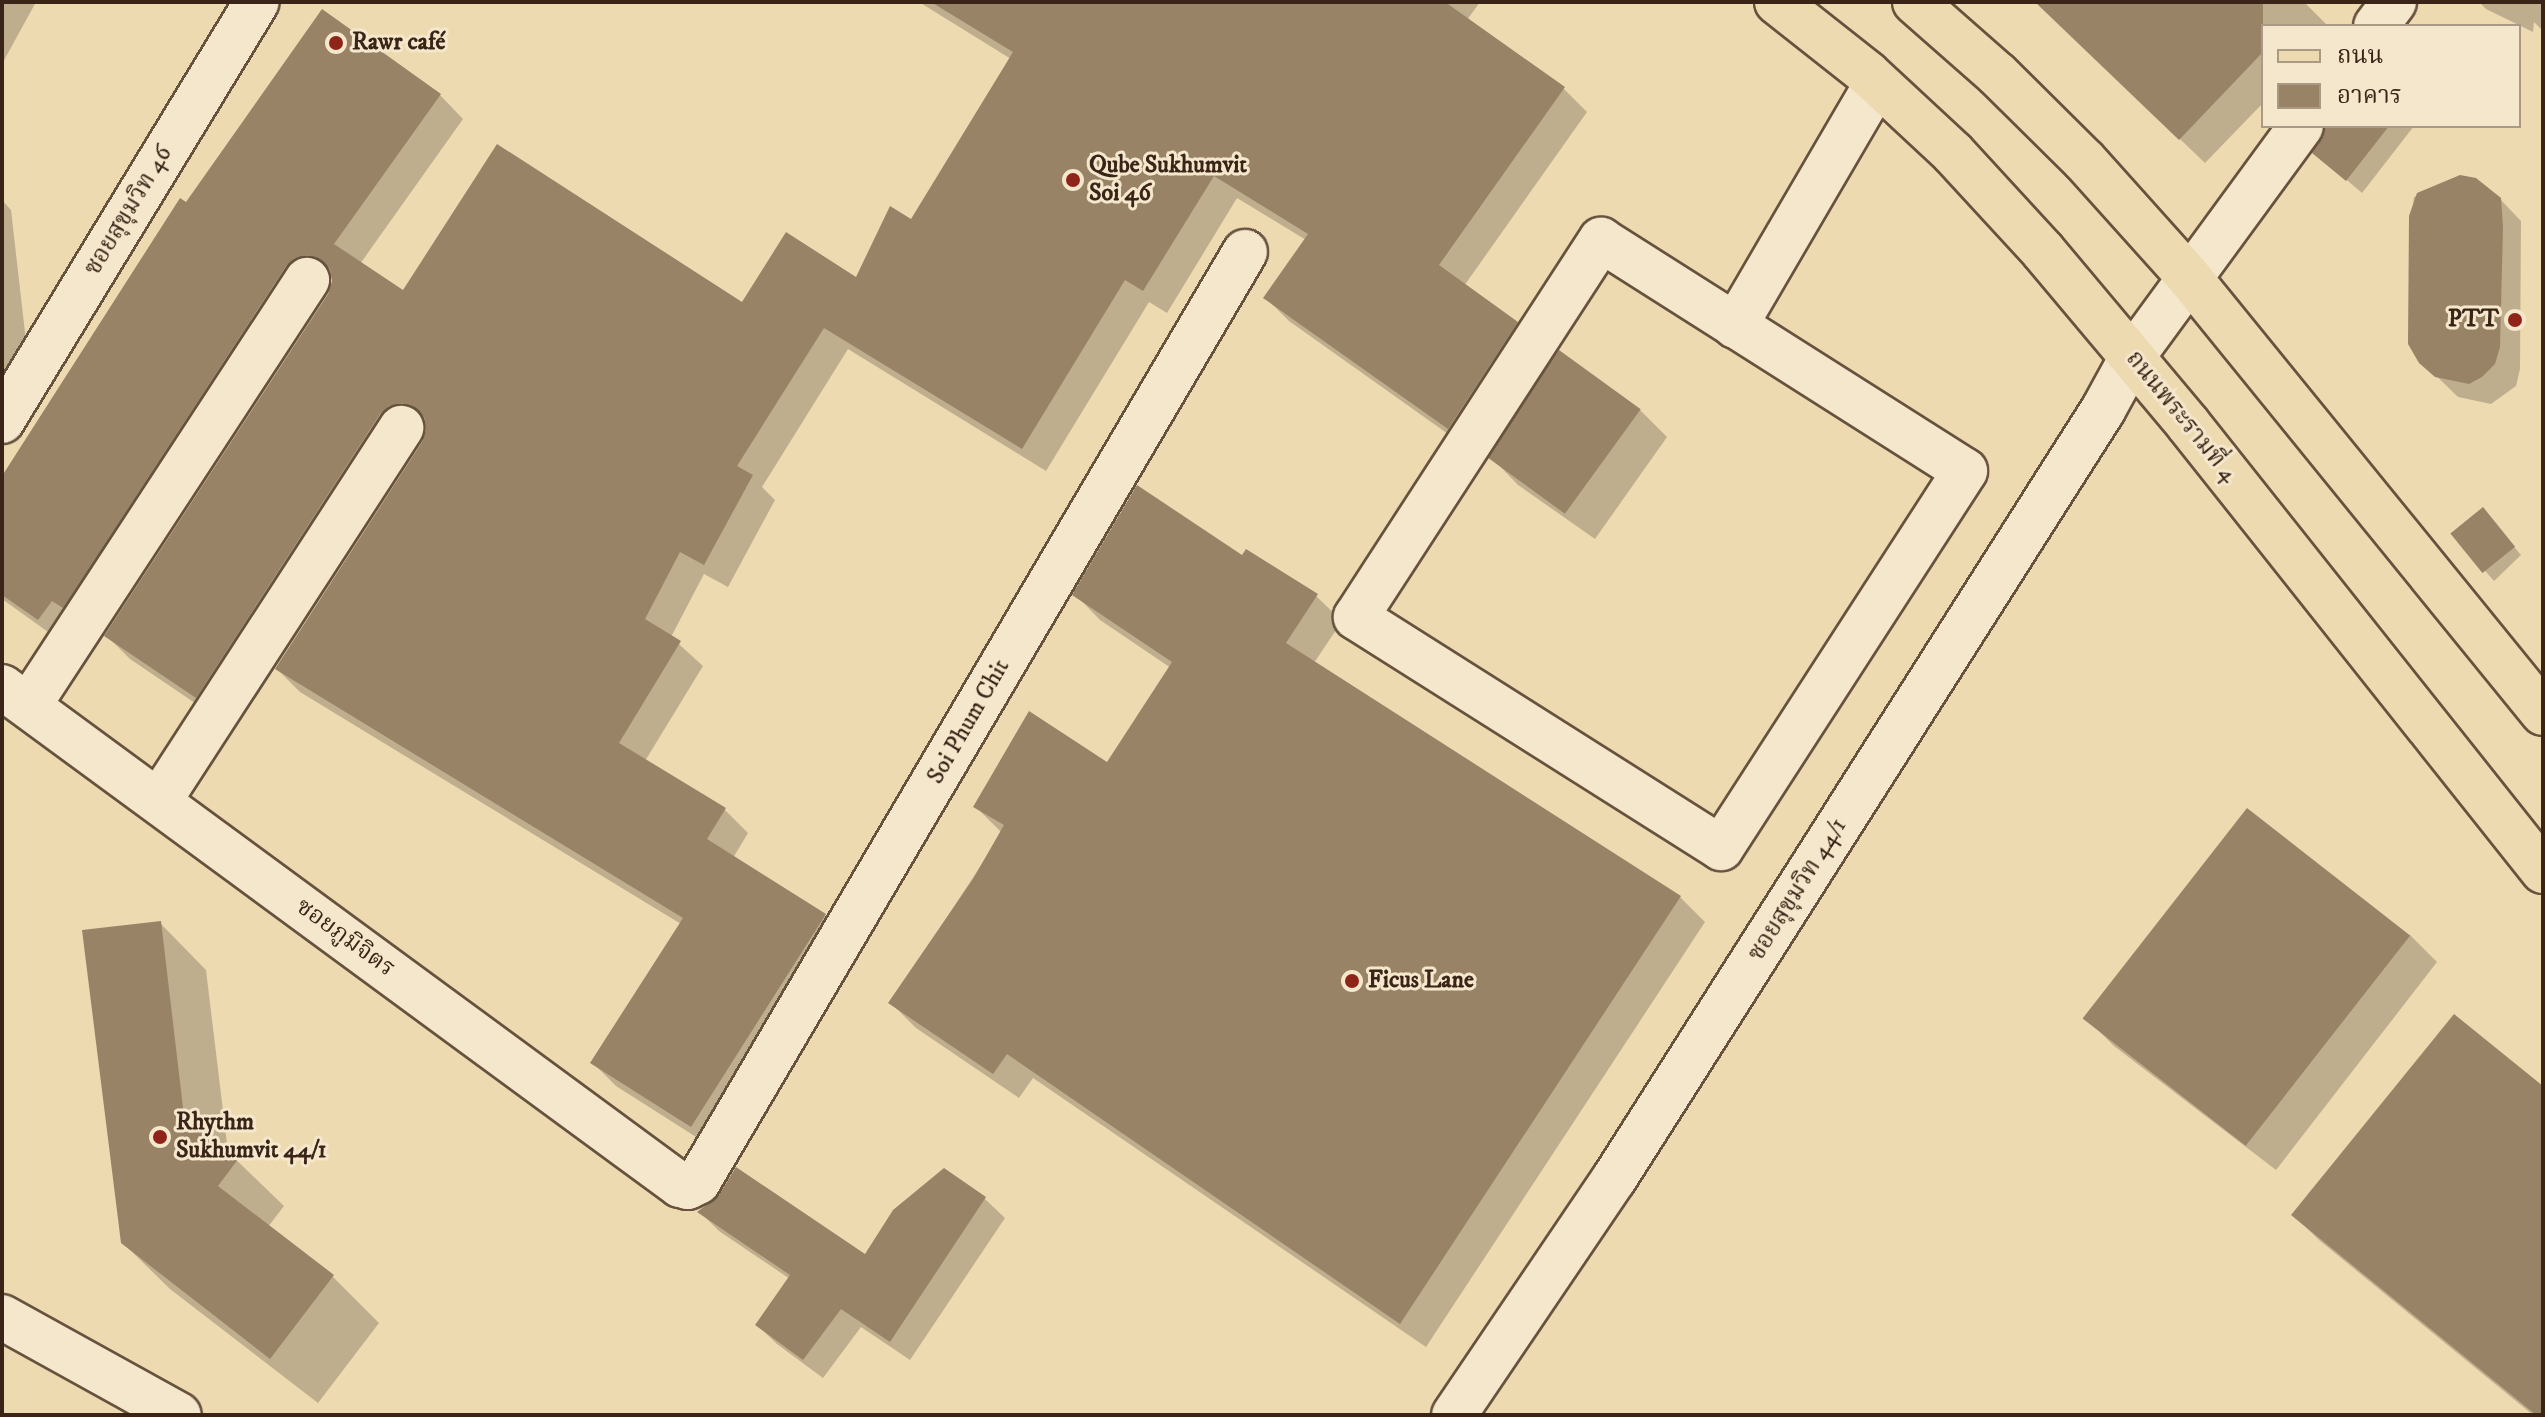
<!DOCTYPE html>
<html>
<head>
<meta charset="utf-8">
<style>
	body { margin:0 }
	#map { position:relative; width:2545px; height:1417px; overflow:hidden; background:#eedab1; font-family:"IM FELL DW Pica","Noto Serif Thai",serif }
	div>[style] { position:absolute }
	.shadow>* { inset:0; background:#0003 }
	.building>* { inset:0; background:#988367; transform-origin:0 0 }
	.roads { filter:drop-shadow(2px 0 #67523e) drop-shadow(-2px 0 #67523e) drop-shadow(0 2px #67523e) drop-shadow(0 -2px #67523e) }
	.minor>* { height:44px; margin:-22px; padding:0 22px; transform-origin:22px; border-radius:22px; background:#f4e7cc }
	.primary>* { height:44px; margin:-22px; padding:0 22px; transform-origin:22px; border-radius:22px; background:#eedab1 }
	.dots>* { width:22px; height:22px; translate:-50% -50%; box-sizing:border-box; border:4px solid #f4e7cc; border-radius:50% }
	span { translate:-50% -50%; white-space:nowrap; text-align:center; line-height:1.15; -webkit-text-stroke:6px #f4e7cc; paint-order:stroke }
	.poi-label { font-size:24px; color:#3a2417; font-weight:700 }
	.left { translate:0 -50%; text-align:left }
	.right { translate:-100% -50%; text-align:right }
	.street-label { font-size:24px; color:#3a2417 }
	.frame { position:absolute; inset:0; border:4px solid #3a2417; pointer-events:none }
	.legend { position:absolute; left:2261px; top:24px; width:260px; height:104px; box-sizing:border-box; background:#f4e7cc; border:2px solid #aa9984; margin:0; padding:10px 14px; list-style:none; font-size:24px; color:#3a2417 }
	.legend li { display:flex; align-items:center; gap:16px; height:40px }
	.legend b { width:40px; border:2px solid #aa9984 }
</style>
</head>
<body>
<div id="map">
	<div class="shadow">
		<div style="clip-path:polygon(2px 2px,36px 2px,2px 64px)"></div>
		<div style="clip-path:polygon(919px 2px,1480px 2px,1467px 20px,1563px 88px,1587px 112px,1464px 286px,1517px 323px,1540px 346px,1472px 451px,1289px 321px,1266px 298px,1306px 240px,1237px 198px,1167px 313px,1149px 302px,1046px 471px,848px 349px,762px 487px,775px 500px,728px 587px,704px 574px,671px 637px,703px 666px,645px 761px,724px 809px,748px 833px,733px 858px,824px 916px,848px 939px,715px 1149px,616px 1086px,593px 1063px,681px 924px,300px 692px,277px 669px,424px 442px,427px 426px,414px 428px,220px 720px,130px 659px,107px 636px,330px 295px,333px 278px,320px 280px,62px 642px,2px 599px,2px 478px,187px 205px,440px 95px,463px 119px,360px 264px,403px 293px,742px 305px,857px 280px,912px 221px,1011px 59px)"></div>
		<div style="clip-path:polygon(2037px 2px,2304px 2px,2328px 26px,2263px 26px,2263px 103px,2205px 163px)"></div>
		<div style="clip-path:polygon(2479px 2px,2543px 2px,2543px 31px,2534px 22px,2533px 32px,2486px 9px)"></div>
		<div style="clip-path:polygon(2327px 126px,2414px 126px,2362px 193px,2315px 153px)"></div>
		<div style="clip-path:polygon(2460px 177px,2500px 199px,2521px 221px,2520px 369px,2516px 386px,2491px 404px,2458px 397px,2421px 361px,2410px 229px,2414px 197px)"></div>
		<div style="clip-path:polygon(2px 200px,11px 210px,27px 350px,2px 391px)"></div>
		<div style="clip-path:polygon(1560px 353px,1640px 410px,1667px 437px,1595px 539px,1518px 485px,1492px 458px)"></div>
		<div style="clip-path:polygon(2489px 517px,2521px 555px,2494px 581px,2455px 536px)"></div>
		<div style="clip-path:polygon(1243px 558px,1316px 596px,1342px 621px,1314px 663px,1680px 897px,1705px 922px,1426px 1347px,1033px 1078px,1019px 1098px,916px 1028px,891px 1003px,1002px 833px,976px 807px,1108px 765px,1171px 668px,1100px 620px,1075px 594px)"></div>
		<div style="clip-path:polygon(160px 923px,206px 970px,228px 1152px,284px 1206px,268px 1227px,333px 1277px,379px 1323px,318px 1403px,170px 1289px,122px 1242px)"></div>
		<div style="clip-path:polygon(2410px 935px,2437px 962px,2276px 1170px,2114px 1046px,2088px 1020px)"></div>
		<div style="clip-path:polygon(2543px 1089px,2543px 1415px,2533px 1415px,2319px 1240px,2293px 1215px)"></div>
		<div style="clip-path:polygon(944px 1171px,985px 1199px,1005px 1218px,910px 1360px,861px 1327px,823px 1378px,777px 1344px,757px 1325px,790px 1279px,719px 1231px,700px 1212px,866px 1256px)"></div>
	</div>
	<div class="building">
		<div style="clip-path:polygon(931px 2px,1445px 2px,1565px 87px,1439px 265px,1518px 322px,1448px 429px,1263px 298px,1308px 234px,1214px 176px,1143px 291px,1125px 280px,1022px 449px,824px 328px,737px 466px,753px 475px,704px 565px,680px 552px,645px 619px,681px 641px,619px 743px,726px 808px,707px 839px,826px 914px,691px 1127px,590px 1063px,683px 918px,275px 669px,422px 442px,426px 429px,424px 417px,415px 408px,402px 403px,389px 406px,380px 414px,196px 698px,104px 636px,328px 294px,332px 281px,330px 269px,321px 260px,308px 255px,295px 258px,286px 266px,63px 608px,52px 601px,38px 620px,2px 595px,2px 476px,180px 198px,186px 202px,322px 9px,441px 94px,334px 244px,403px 290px,497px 144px,742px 302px,786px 232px,856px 277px,890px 206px,911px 219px,1013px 52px)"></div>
		<div style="clip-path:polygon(2035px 2px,2263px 2px,2263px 52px,2179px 140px)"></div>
		<div style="clip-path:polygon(2326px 126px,2389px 126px,2346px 181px,2312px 153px)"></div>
		<div style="clip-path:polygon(2460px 175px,2476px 178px,2501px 198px,2503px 227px,2500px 347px,2495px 364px,2482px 377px,2469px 384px,2435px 377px,2419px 363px,2408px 344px,2409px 216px,2417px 193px)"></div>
		<div style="left:1559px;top:350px;width:101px;height:129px;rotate:36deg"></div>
		<div style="clip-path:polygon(1137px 485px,1242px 555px,1246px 549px,1318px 594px,1286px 643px,1681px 896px,1400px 1324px,1007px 1054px,993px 1074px,888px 1003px,973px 879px,1004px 825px,973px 807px,1029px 711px,1107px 762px,1172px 662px,1072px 595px)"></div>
		<div style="left:2483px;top:507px;width:51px;height:42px;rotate:51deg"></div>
		<div style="left:2247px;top:808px;width:207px;height:267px;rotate:38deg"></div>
		<div style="clip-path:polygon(161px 921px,184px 1116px,239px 1158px,218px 1186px,334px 1275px,270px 1359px,121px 1243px,82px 930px)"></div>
		<div style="clip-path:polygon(2454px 1014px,2543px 1086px,2543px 1415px,2536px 1415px,2291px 1215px)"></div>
		<div style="clip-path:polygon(736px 1167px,865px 1254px,893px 1210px,944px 1168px,986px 1197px,890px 1342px,841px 1309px,803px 1360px,755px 1325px,790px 1275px,697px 1212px,719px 1195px)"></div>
	</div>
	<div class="roads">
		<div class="minor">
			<div style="left:2376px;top:26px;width:30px;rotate:-53deg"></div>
			<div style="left:1601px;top:240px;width:431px;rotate:32.4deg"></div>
			<div style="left:1965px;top:471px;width:449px;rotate:122.9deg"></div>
			<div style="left:1721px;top:848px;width:432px;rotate:-147.7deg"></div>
			<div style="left:1356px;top:617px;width:450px;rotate:-57deg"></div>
			<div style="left:1735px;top:326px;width:281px;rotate:-59.7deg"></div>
			<div style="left:2px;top:421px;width:490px;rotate:-58.7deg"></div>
			<div style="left:2px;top:687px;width:841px;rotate:36.3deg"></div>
			<div style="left:680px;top:1185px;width:8px;rotate:14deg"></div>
			<div style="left:688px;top:1187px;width:11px;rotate:-27deg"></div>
			<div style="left:698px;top:1182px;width:1079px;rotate:-59.54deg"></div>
			<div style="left:29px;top:705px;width:508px;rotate:-56.81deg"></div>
			<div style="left:159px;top:801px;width:445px;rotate:-57deg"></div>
			<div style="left:2px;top:1317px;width:202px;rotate:29deg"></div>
			<div style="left:1454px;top:1415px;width:285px;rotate:-55.9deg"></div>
			<div style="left:1614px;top:1179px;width:911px;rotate:-57.55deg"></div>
			<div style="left:2103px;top:410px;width:60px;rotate:-61.3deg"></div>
			<div style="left:2132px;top:357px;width:286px;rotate:-53.8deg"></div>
		</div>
		<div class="primary">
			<div style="left:1777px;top:2px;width:115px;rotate:38.3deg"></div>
			<div style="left:1867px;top:73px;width:117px;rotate:42.9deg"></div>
			<div style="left:1953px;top:153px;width:133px;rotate:47.4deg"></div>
			<div style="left:2043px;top:251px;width:226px;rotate:50deg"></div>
			<div style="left:2188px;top:424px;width:571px;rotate:51.54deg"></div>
			<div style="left:1915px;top:2px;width:109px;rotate:41.3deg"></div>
			<div style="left:1997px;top:74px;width:122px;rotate:44.7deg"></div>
			<div style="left:2084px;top:160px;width:156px;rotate:48.1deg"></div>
			<div style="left:2188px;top:276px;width:563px;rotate:50.91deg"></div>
		</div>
	</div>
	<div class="dots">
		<div style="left:336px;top:43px;background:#8f2418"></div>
		<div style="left:1073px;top:180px;background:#8f2418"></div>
		<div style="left:2515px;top:320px;background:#8f2418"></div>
		<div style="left:1352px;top:981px;background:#8f2418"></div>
		<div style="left:160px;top:1137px;background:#8f2418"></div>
	</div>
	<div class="poi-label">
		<span class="left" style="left:352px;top:43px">Rawr café</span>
		<span class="left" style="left:1089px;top:180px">Qube Sukhumvit<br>Soi 46</span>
		<span class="right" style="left:2499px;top:320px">PTT</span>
		<span class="left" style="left:1368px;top:981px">Ficus Lane</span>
		<span class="left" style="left:176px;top:1137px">Rhythm<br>Sukhumvit 44/1</span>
	</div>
	<div class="street-label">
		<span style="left:129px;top:211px;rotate:-59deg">ซอยสุขุมวิท 46</span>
		<span style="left:2181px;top:417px;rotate:51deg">ถนนพระรามที่ 4</span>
		<span style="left:969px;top:722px;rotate:-60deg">Soi Phum Chit</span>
		<span style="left:1798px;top:890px;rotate:-58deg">ซอยสุขุมวิท 44/1</span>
		<span style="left:345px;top:938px;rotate:36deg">ซอยภูมิจิตร</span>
	</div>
	<div class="frame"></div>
	<ul class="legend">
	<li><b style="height:10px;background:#eedab1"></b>ถนน</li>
	<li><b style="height:22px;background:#988367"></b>อาคาร</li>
	</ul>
</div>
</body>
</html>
